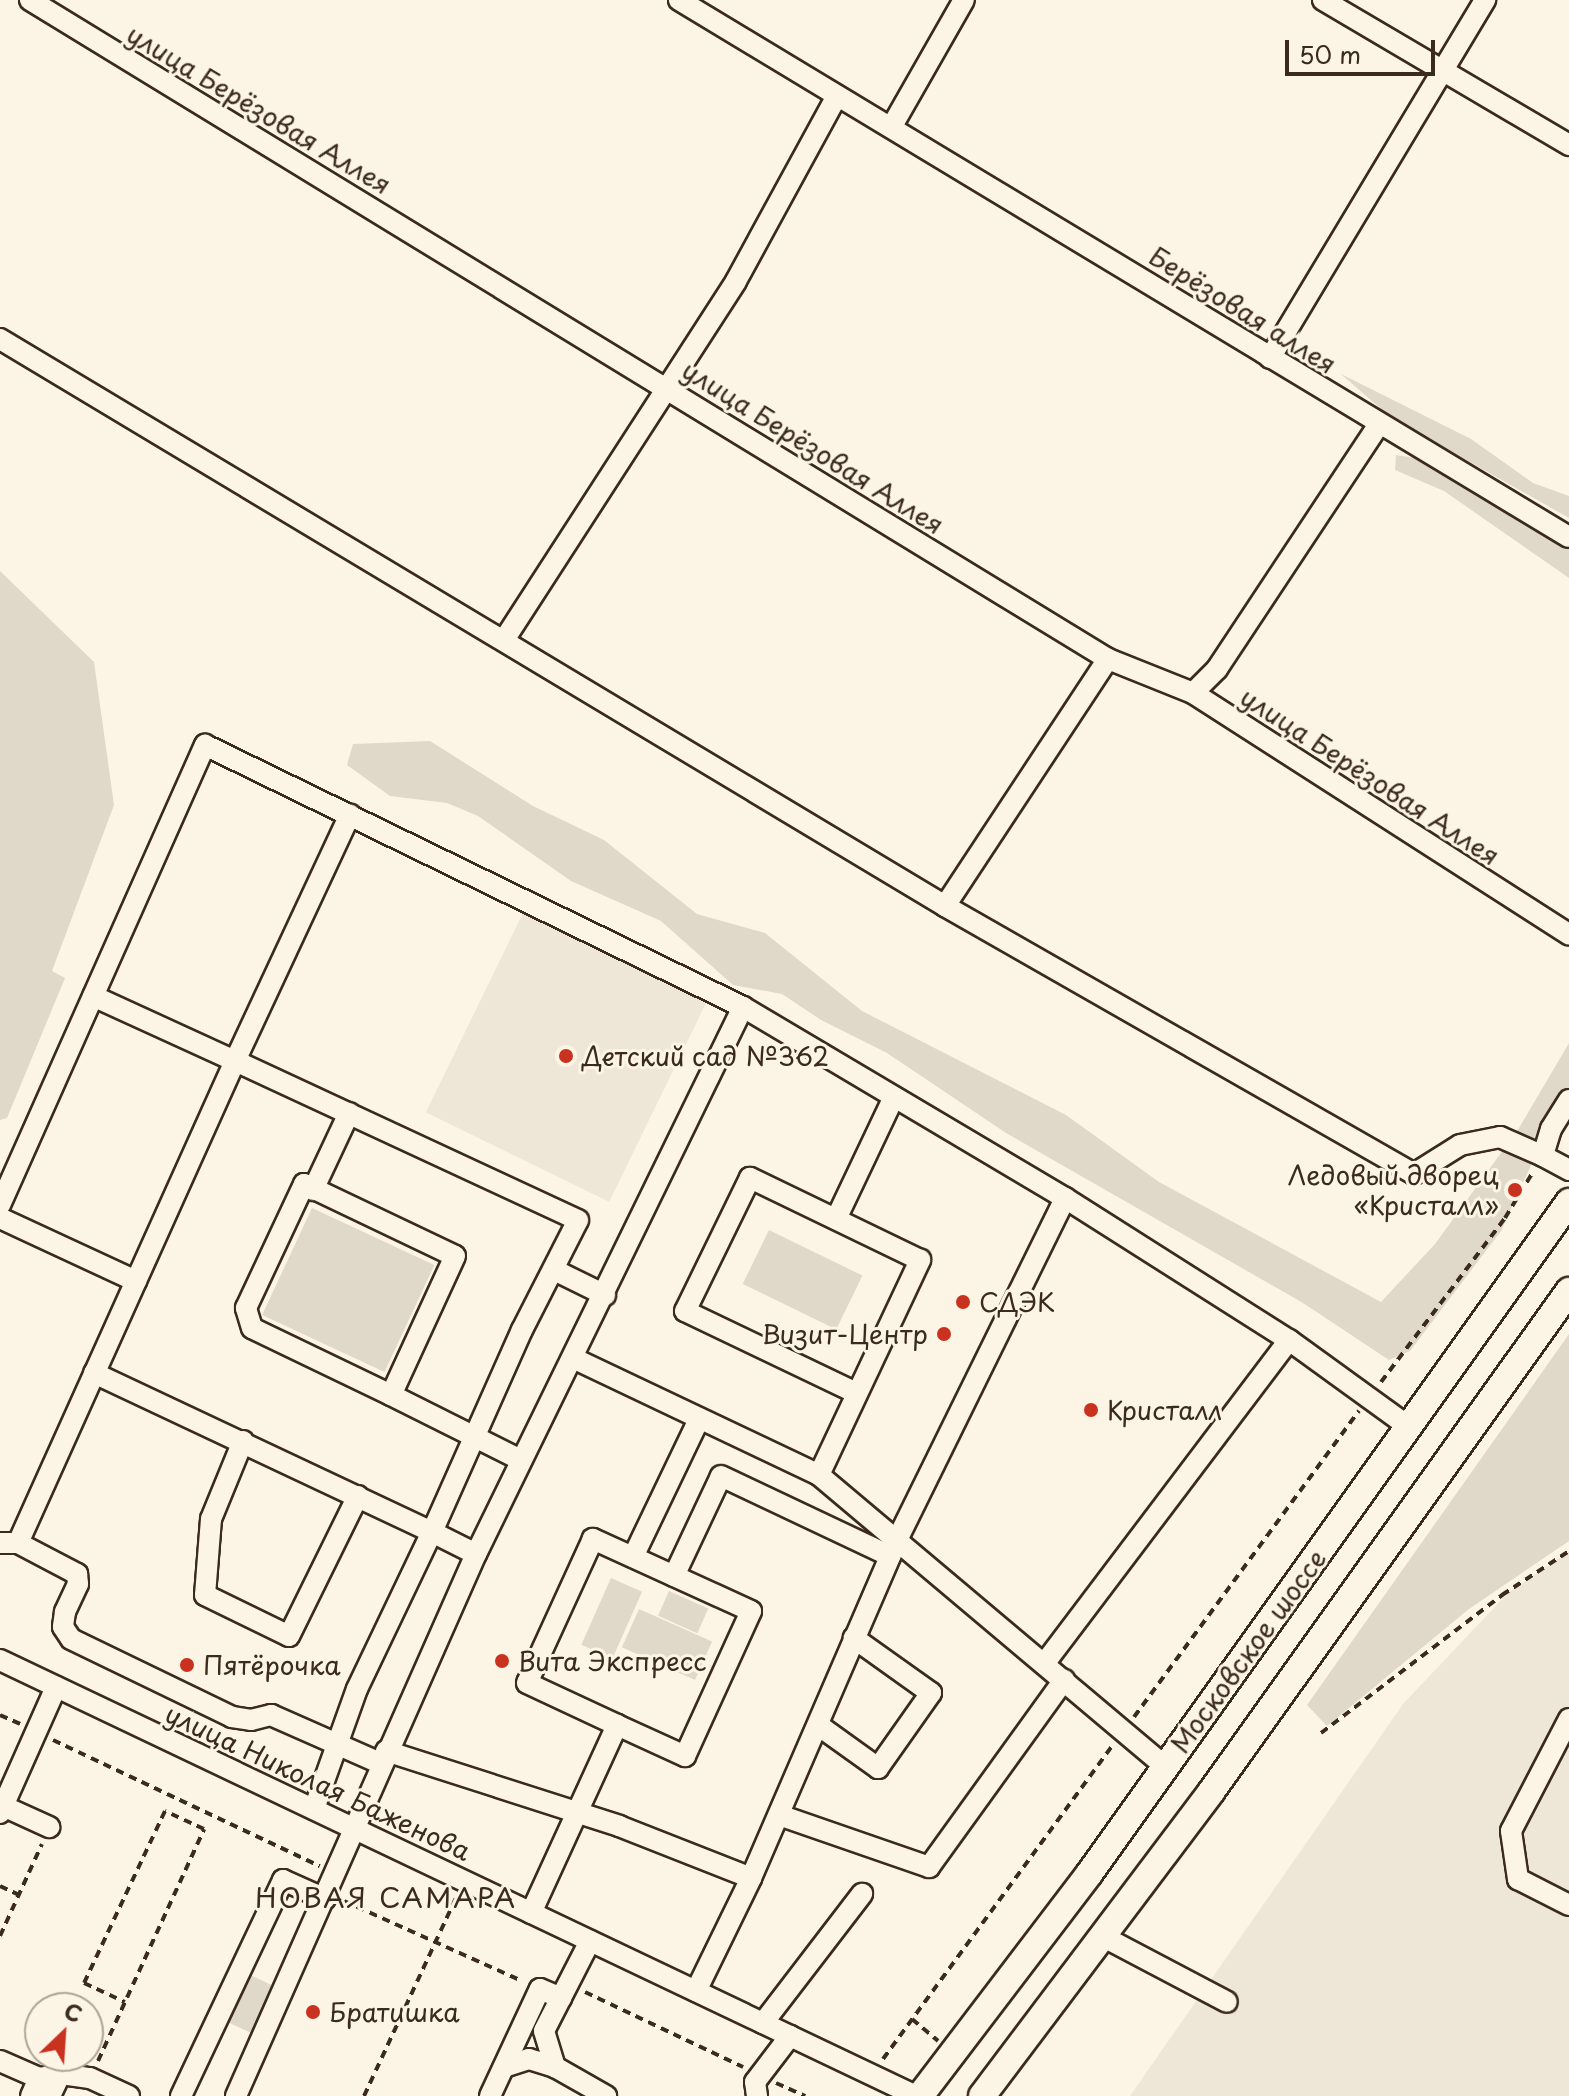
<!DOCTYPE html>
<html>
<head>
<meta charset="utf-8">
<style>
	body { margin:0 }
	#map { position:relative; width:1569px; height:2096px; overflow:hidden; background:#fcf5e5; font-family:"Playpen Sans",sans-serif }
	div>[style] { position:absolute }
	.built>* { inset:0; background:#eee6d6; transform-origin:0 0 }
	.green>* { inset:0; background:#e0d8c8; transform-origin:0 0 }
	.path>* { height:4px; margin-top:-2px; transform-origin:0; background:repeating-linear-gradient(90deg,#3b2a1e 0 8px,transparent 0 14px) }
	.roads { filter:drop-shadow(2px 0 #3b2a1e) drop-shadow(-2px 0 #3b2a1e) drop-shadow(0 2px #3b2a1e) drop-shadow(0 -2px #3b2a1e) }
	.minor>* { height:20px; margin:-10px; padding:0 10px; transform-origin:10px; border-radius:10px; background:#fcf5e5 }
	.major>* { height:26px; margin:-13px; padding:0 13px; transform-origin:13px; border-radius:13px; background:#fcf5e5 }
	.dots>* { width:22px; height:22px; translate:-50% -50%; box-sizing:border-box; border:4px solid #fcf5e5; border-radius:50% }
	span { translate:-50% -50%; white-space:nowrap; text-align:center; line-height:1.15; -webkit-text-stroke:6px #fcf5e5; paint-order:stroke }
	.street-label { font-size:26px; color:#3b2a1e }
	.poi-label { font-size:26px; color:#3b2a1e }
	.left { translate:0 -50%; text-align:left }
	.right { translate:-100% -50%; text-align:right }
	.neighbourhood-label { font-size:28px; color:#3b2a1e; letter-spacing:2px }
	.north { position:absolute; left:24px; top:1992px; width:80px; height:80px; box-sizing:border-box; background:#fcf5e5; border:2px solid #afa495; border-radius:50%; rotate:25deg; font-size:22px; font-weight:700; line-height:32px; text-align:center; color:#3b2a1e }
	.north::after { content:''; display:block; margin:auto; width:28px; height:36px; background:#c8321e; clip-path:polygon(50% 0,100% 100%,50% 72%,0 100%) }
	.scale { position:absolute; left:1285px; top:40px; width:150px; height:36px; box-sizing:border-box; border:4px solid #3b2a1e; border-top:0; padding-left:10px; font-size:24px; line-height:28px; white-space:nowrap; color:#3b2a1e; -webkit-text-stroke:6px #fcf5e5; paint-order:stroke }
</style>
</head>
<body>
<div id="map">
	<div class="built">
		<div style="left:524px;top:911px;width:204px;height:224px;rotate:26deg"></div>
		<div style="clip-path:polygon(1569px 1551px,1569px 2096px,1130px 2096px,1403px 1704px,1508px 1593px)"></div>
	</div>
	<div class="green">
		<div style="clip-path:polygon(1341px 374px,1471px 439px,1533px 483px,1569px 496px,1569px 518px,1389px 416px)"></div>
		<div style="clip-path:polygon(1396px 455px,1415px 458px,1569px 548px,1569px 578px,1444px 491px,1395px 470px)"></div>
		<div style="clip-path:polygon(0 571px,94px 662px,114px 805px,52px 971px,65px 978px,7px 1118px,0 1120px)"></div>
		<div style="clip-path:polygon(430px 741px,533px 806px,604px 840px,697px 914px,765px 933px,862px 1011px,1066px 1115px,1159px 1182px,1381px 1302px,1435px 1244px,1519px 1128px,1569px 1043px,1569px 1104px,1542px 1141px,1501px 1231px,1410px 1351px,1389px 1360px,1303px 1303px,1006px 1133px,887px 1053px,821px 1020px,782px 994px,733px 985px,661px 921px,571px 881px,478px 816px,447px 803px,390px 796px,347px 765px,353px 744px)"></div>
		<div style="left:312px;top:1208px;width:135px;height:118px;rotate:25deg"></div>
		<div style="left:769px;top:1230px;width:104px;height:60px;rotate:26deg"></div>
		<div style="clip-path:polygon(1569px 1334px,1569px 1541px,1469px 1609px,1327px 1726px,1307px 1705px)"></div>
		<div style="left:611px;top:1578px;width:34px;height:73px;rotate:24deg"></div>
		<div style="left:669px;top:1591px;width:43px;height:27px;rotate:24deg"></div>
		<div style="left:639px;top:1609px;width:80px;height:42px;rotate:24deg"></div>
		<div style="left:250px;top:1975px;width:29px;height:52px;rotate:25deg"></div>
	</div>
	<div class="path">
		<div style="left:1381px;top:1382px;width:206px;rotate:-52.9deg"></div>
		<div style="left:1505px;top:1218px;width:54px;rotate:-58.7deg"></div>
		<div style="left:0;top:1715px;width:22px;rotate:24deg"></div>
		<div style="left:1134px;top:1717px;width:380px;rotate:-53.7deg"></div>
		<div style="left:1321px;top:1733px;width:228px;rotate:-37.3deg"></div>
		<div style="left:1502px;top:1595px;width:80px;rotate:-33.3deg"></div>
		<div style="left:53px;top:1740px;width:295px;rotate:25.3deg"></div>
		<div style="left:0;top:1886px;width:21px;rotate:25deg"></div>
		<div style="left:344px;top:1901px;width:195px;rotate:24.2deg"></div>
		<div style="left:0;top:1936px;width:101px;rotate:-65.5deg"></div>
		<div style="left:585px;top:1992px;width:175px;rotate:25.4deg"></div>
		<div style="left:912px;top:2019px;width:34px;rotate:40deg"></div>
		<div style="left:883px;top:2059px;width:388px;rotate:-53.8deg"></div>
		<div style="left:98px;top:2061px;width:255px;rotate:-65.4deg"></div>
		<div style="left:204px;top:1829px;width:43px;rotate:-155.2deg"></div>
		<div style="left:165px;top:1811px;width:190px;rotate:115.2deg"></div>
		<div style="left:84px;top:1983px;width:45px;rotate:24.9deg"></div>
		<div style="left:776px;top:2083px;width:32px;rotate:24deg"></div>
		<div style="left:364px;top:2096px;width:218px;rotate:-65.1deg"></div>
	</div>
	<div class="roads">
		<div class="minor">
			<div style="left:30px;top:0;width:1263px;rotate:31.44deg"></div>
			<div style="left:1108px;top:659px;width:92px;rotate:21.8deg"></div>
			<div style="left:1193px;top:693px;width:447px;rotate:32.7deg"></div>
			<div style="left:679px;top:0;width:1039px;rotate:31.11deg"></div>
			<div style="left:1323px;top:0;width:286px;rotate:30.5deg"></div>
			<div style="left:892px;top:126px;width:145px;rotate:-60.3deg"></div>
			<div style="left:0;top:339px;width:1102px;rotate:30.96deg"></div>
			<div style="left:945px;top:906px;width:540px;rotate:29.74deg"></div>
			<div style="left:1414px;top:1174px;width:54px;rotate:-32.2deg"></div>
			<div style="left:1460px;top:1145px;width:41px;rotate:-11.3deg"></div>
			<div style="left:1500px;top:1137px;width:47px;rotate:23.8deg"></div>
			<div style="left:1270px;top:358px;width:418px;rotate:-59deg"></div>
			<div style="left:504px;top:640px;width:427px;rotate:-57.1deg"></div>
			<div style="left:736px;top:281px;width:211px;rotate:-61.4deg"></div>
			<div style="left:1193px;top:693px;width:34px;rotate:-45deg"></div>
			<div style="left:1217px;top:669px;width:294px;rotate:-56.5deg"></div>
			<div style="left:945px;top:906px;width:296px;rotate:-56.6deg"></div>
			<div style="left:1569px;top:1100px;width:34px;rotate:122deg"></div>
			<div style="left:1551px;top:1129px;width:28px;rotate:107deg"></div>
			<div style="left:1543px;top:1156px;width:30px;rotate:28deg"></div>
			<div style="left:313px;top:1190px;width:85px;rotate:-64.9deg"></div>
			<div style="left:0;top:1205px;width:504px;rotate:-65.98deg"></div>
			<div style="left:205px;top:745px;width:598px;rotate:25.97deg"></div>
			<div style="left:743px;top:1007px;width:374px;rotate:30.7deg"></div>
			<div style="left:1065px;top:1198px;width:265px;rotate:32.4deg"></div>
			<div style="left:1289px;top:1340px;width:147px;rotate:35.9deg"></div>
			<div style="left:0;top:1218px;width:150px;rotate:24.9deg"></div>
			<div style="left:836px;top:1219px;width:135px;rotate:-64.6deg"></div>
			<div style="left:554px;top:1270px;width:57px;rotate:26.1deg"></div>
			<div style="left:575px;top:1359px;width:270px;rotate:25.4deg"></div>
			<div style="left:819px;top:1475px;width:454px;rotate:40.1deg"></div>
			<div style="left:94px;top:1373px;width:374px;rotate:25.2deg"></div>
			<div style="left:432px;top:1532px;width:221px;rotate:-66deg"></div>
			<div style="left:522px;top:1330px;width:123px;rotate:-63deg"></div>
			<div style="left:578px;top:1220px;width:378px;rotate:-155.1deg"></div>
			<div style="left:235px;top:1061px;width:272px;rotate:-65deg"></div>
			<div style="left:391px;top:1395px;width:154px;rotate:-154.3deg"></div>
			<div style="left:252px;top:1328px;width:21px;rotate:-107deg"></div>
			<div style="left:246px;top:1308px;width:137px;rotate:-64.9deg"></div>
			<div style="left:304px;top:1184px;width:167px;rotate:25.5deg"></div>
			<div style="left:455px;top:1256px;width:153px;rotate:114.7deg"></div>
			<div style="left:391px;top:1395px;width:145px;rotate:26.6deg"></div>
			<div style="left:243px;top:1441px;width:84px;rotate:112.3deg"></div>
			<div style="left:211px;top:1519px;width:76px;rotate:94.5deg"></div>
			<div style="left:205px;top:1595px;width:93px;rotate:26deg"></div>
			<div style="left:289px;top:1636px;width:156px;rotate:-63.8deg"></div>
			<div style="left:819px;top:1475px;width:238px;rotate:-64.8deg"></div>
			<div style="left:920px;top:1260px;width:189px;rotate:-154.2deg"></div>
			<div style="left:750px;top:1178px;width:148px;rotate:116deg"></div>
			<div style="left:685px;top:1311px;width:190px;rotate:25.6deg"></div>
			<div style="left:0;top:1543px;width:18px"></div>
			<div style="left:18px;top:1543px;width:67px;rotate:27.7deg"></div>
			<div style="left:77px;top:1574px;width:10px;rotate:84deg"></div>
			<div style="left:78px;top:1584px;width:31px;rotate:115deg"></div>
			<div style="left:65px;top:1612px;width:15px;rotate:98deg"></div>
			<div style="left:63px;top:1627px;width:14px;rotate:56deg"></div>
			<div style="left:71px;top:1639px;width:179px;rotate:25.8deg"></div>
			<div style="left:232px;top:1717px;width:19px;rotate:9deg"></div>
			<div style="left:251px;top:1720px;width:21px;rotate:-14deg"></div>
			<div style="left:271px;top:1715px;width:119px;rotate:23.8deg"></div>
			<div style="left:18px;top:1543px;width:529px;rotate:-65.76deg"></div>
			<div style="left:235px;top:1061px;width:156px;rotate:-155.4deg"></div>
			<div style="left:633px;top:1557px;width:153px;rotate:-64.4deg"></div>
			<div style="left:674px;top:1576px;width:110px;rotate:-64.8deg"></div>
			<div style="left:721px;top:1476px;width:187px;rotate:25.3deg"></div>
			<div style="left:0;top:1660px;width:1014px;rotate:25.45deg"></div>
			<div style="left:1044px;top:1664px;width:406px;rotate:-52.9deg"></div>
			<div style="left:1569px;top:1719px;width:126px;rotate:117.4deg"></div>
			<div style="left:1511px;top:1831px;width:49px;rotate:81.7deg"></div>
			<div style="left:1518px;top:1879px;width:57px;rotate:27deg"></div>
			<div style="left:818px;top:1725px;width:74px;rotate:35.6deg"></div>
			<div style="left:878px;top:1768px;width:92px;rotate:-54.8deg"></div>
			<div style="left:931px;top:1693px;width:95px;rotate:-144.5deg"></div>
			<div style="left:386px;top:1751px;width:245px;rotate:17.8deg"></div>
			<div style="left:619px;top:1826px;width:142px;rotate:21.5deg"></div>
			<div style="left:751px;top:1878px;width:368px;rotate:-66.6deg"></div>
			<div style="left:897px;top:1540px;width:381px;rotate:-63.8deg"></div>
			<div style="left:3px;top:1806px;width:51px;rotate:24.5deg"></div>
			<div style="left:314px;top:1809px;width:127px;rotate:-70.3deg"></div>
			<div style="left:357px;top:1689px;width:174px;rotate:-64.5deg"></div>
			<div style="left:432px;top:1532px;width:49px;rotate:26.6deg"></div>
			<div style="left:0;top:1813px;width:138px;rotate:-66deg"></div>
			<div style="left:779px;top:1815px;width:159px;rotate:19.1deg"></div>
			<div style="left:929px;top:1867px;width:231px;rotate:-54.2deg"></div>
			<div style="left:531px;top:1913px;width:207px;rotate:-65.4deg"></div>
			<div style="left:617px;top:1725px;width:75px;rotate:24.5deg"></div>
			<div style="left:685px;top:1756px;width:159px;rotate:-65.5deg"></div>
			<div style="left:751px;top:1611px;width:174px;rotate:-155.5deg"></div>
			<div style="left:593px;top:1539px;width:158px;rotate:114.6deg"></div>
			<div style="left:527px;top:1683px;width:99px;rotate:25deg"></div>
			<div style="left:1102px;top:1936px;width:141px;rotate:27.8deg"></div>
			<div style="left:590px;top:1941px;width:101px;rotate:117.1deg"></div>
			<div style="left:544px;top:2031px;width:38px;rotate:73deg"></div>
			<div style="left:555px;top:2067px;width:59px;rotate:29.6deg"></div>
			<div style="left:696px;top:1991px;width:126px;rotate:-64deg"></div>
			<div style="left:763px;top:2023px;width:163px;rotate:-52.5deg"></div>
			<div style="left:0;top:2061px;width:43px;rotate:23.6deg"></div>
			<div style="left:504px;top:2067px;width:26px;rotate:-18deg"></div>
			<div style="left:529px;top:2059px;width:27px;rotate:17deg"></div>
			<div style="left:31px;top:2096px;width:20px;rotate:-66deg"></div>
			<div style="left:39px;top:2078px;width:22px;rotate:-10deg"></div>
			<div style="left:61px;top:2074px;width:29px;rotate:8deg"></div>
			<div style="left:90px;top:2078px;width:43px;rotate:24.8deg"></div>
			<div style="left:50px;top:2096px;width:44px;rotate:-64.6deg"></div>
			<div style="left:181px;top:2096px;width:239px;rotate:-64.7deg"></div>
			<div style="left:283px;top:1880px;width:46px;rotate:24.3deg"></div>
			<div style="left:236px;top:2096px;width:593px;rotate:-66.12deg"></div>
			<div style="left:476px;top:1554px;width:609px;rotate:-63.98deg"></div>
			<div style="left:490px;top:2096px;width:118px;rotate:-65deg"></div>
			<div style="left:540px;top:1989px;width:23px;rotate:23deg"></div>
			<div style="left:757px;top:2096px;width:14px;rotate:-98deg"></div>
			<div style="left:755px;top:2082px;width:58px;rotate:-52.7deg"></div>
		</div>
		<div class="major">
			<div style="left:920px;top:2096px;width:279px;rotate:-52.7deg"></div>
			<div style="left:1089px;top:1874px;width:826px;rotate:-54.46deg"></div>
			<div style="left:982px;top:2096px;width:381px;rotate:-53deg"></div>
			<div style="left:1211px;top:1792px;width:616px;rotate:-54.45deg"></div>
		</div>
	</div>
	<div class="dots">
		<div style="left:566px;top:1056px;background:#c8321e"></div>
		<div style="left:1515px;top:1190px;background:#c8321e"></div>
		<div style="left:963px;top:1302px;background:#c8321e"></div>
		<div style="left:944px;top:1334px;background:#c8321e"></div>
		<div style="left:1091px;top:1410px;background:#c8321e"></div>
		<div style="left:502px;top:1661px;background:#c8321e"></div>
		<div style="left:187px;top:1665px;background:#c8321e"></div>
		<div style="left:313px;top:2012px;background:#c8321e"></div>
	</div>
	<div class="street-label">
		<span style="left:259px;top:109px;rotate:31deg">улица Берёзовая Аллея</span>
		<span style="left:1243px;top:310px;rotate:32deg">Берёзовая аллея</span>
		<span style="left:813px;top:447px;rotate:32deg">улица Берёзовая Аллея</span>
		<span style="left:1370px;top:776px;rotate:33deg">улица Берёзовая Аллея</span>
		<span style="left:1248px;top:1651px;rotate:-54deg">Московское шоссе</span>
		<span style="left:318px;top:1782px;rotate:25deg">улица Николая Баженова</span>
	</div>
	<div class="poi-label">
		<span class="left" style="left:582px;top:1056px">Детский сад №362</span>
		<span class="right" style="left:1499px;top:1190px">Ледовый дворец<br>«Кристалл»</span>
		<span class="left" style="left:979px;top:1302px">СДЭК</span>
		<span class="right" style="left:928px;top:1334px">Визит-Центр</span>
		<span class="left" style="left:1107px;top:1410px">Кристалл</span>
		<span class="left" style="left:518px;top:1661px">Вита Экспресс</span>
		<span class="left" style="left:203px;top:1665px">Пятёрочка</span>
		<span class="left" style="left:329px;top:2012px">Братишка</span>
	</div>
	<div class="neighbourhood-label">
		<span style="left:386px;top:1897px">НОВАЯ САМАРА</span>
	</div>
	<div class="north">С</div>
	<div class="scale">50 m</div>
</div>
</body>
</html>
